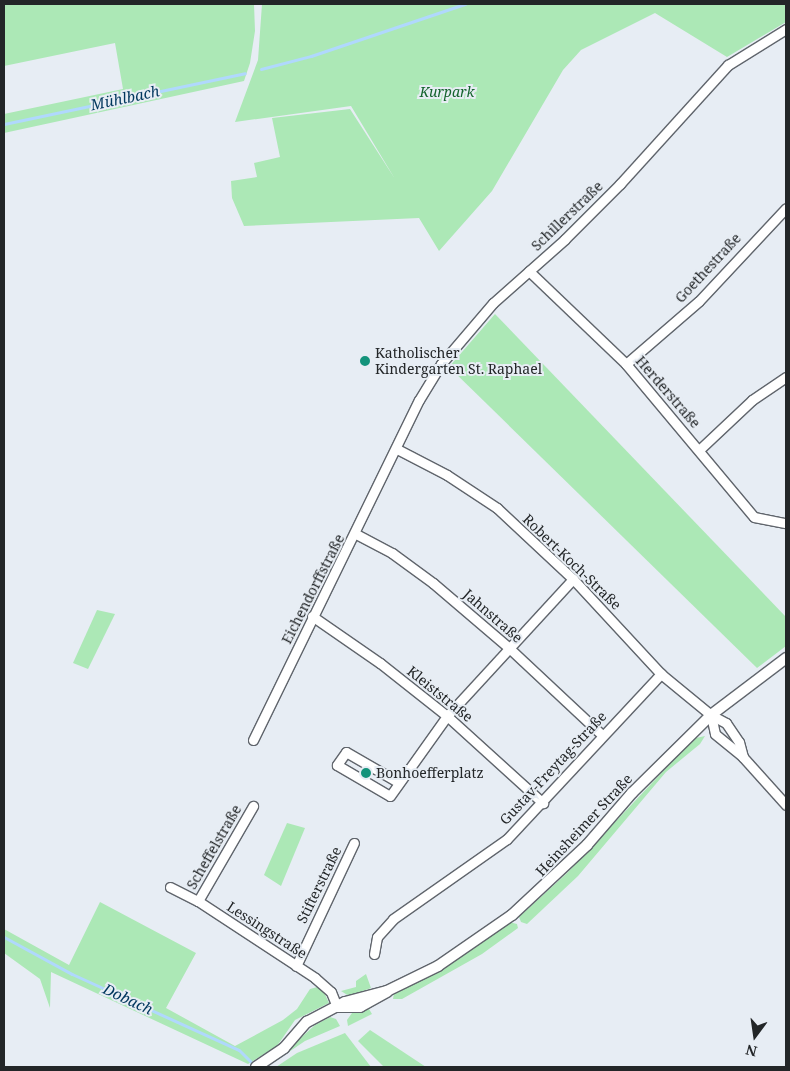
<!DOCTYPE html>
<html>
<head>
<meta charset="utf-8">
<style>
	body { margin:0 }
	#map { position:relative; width:790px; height:1071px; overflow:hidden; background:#e7edf4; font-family:"Noto Serif",serif }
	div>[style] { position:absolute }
	.green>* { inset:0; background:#ace8b6 }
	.stream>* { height:3px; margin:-1.5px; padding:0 1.5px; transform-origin:1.5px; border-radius:1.5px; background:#b0d8fd }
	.roads { filter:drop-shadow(1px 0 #60656c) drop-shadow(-1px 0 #60656c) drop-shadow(0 1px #60656c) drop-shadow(0 -1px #60656c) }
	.minor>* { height:9px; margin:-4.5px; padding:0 4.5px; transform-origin:4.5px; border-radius:4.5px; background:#fff }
	.tertiary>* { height:10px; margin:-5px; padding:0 5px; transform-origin:5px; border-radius:5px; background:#fff }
	.dots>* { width:14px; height:14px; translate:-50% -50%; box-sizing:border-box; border:2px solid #e7edf4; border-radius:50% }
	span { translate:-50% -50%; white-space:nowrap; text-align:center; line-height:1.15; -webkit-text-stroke:4px #e7edf4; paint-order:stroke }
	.park-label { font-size:14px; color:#15642e; font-style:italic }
	.street-label { font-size:14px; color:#232628 }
	.poi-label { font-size:14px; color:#232628 }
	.left { translate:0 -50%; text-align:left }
	.water-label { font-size:15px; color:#00375d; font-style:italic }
	.frame { position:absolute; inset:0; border:5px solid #232628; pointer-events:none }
	.north { position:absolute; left:730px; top:1011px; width:50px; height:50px; -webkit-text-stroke:4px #e7edf4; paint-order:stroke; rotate:194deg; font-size:14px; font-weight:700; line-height:20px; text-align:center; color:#232628 }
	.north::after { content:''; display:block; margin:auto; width:18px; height:22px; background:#232628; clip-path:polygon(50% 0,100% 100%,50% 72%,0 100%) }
</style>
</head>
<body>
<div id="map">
	<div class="green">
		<div style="clip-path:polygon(4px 4px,254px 4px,255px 31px,250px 63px,244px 81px,4px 133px,4px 114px,123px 89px,115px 43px,4px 66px)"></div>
		<div style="clip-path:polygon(262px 4px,786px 4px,786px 22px,727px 57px,655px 13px,581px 50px,563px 70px,492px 191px,439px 251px,419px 218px,244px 226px,232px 198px,231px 181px,257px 177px,254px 163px,280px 157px,272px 118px,350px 109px,395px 179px,351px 106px,235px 122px,258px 60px)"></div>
		<div style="clip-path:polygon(495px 314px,786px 617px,786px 646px,757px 668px,449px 367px)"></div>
		<div style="clip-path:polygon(97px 610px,115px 614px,88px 669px,73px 663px)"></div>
		<div style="clip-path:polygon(705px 736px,700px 744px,666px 772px,578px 876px,527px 924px,521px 922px,519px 917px,567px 873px,684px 749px,696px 738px)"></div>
		<div style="clip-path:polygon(287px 823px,305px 828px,281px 886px,264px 875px)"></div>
		<div style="clip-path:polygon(100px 902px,196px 953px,166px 1008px,235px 1046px,283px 1020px,297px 1009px,310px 989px,321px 986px,329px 1003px,295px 1020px,277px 1046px,248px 1064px,51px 972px,50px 1008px,40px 979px,4px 953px,4px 929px,69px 965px)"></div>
		<div style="clip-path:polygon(509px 922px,517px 924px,518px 928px,482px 954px,402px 999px,393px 999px,394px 993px,472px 949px)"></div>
		<div style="clip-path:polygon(366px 974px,371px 988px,349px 996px,341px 991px,356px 987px,356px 981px)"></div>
		<div style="clip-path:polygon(369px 1009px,372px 1014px,348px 1026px,347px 1020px,352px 1013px)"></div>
		<div style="clip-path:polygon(330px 1017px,336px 1019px,340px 1026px,305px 1041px,274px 1062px,315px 1025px)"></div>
		<div style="clip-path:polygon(370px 1030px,426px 1067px,384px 1067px,358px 1041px)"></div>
		<div style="clip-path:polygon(345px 1033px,371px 1067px,276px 1067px,297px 1053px)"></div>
	</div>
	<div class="stream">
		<div style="left:261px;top:69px;width:52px;rotate:-14.6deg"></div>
		<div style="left:311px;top:56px;width:163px;rotate:-18.7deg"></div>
		<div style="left:4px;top:124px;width:246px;rotate:-11.9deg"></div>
		<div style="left:4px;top:937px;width:77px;rotate:28.6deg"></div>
		<div style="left:72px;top:974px;width:183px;rotate:24.5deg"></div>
		<div style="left:239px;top:1050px;width:16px;rotate:45deg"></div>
	</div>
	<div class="roads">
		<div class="minor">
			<div style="left:529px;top:271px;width:134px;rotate:43.8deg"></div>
			<div style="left:626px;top:364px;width:199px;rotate:50.1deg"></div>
			<div style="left:754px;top:517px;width:33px;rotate:11deg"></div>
			<div style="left:626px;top:364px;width:96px;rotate:-40.8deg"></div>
			<div style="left:699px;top:301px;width:127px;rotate:-46.9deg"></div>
			<div style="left:397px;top:449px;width:56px;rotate:27.5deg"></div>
			<div style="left:447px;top:475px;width:60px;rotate:33.4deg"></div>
			<div style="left:497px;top:508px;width:104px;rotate:43.1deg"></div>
			<div style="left:573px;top:579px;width:129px;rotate:47.2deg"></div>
			<div style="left:661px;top:674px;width:65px;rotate:39.4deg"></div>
			<div style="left:711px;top:715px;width:17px;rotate:28deg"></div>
			<div style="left:726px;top:723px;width:23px;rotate:56deg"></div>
			<div style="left:739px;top:742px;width:16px;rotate:75deg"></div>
			<div style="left:699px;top:450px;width:73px;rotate:-43.3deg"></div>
			<div style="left:752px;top:400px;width:41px;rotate:-34.1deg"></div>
			<div style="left:356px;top:534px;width:41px;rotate:27.8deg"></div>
			<div style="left:392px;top:553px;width:51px;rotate:36.2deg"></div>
			<div style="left:433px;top:583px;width:99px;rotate:40.5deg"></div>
			<div style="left:508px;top:647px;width:127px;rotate:43.1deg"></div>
			<div style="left:312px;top:616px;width:83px;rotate:34.7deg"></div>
			<div style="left:380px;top:663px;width:85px;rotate:38.3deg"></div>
			<div style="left:447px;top:716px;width:130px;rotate:42.2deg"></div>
			<div style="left:711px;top:715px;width:19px;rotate:78deg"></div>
			<div style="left:715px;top:734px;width:36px;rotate:39deg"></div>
			<div style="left:743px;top:757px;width:64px;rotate:48.1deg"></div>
			<div style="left:253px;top:740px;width:378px;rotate:-64deg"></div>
			<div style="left:419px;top:400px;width:42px;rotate:-58.6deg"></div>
			<div style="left:441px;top:364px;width:80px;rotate:-49.6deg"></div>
			<div style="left:493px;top:303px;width:96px;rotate:-41.6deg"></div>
			<div style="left:565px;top:239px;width:78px;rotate:-45deg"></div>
			<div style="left:620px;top:184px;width:161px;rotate:-47.8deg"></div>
			<div style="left:728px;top:65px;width:68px;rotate:-31.8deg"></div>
			<div style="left:398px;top:782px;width:60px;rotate:-150deg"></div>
			<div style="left:346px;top:752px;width:16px;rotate:125deg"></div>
			<div style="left:337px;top:765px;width:61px;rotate:30.3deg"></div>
			<div style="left:390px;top:796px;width:98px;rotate:-54.5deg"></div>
			<div style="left:447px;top:716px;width:186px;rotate:-47.4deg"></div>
			<div style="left:170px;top:887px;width:31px;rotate:27deg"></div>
			<div style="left:198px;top:901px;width:140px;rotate:33.3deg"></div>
			<div style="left:315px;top:978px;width:21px;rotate:41deg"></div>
			<div style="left:331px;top:992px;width:16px;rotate:68deg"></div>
			<div style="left:198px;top:901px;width:110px;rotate:-59.9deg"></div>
			<div style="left:374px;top:954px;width:17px;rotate:-80deg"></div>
			<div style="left:377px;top:937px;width:24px;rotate:-48deg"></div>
			<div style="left:393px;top:919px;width:139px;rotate:-35.1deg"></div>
			<div style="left:507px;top:839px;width:226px;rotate:-47deg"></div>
			<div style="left:296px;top:966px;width:136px;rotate:-64.8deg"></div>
		</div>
		<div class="tertiary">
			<div style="left:337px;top:1007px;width:23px"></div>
			<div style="left:360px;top:1007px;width:31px;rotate:-29deg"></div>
			<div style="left:256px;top:1067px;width:34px;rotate:-34deg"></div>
			<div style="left:284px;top:1048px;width:35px;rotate:-49deg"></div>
			<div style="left:307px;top:1022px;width:43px;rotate:-27.8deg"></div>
			<div style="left:345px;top:1002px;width:43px;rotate:-14.7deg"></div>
			<div style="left:387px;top:991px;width:57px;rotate:-26.1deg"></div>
			<div style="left:438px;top:966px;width:90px;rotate:-34.6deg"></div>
			<div style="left:512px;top:915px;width:103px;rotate:-43deg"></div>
			<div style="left:587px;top:845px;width:69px;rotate:-49.1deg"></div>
			<div style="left:632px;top:793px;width:111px;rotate:-44.6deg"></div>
			<div style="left:711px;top:715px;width:94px;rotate:-37.2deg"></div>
		</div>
	</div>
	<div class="dots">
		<div style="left:365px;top:361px;background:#13937b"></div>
		<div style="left:366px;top:773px;background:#13937b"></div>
	</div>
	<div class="park-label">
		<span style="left:447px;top:92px">Kurpark</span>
	</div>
	<div class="street-label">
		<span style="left:567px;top:216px;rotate:-44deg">Schillerstraße</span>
		<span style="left:708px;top:268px;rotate:-47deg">Goethestraße</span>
		<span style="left:668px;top:392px;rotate:49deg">Herderstraße</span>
		<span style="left:572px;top:562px;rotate:44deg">Robert-Koch-Straße</span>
		<span style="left:313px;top:589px;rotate:-63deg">Eichendorffstraße</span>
		<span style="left:493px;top:616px;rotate:41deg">Jahnstraße</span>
		<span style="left:440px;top:694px;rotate:39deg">Kleiststraße</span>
		<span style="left:553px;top:768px;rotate:-47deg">Gustav-Freytag-Straße</span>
		<span style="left:584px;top:825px;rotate:-47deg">Heinsheimer Straße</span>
		<span style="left:214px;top:847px;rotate:-60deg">Scheffelstraße</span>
		<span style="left:319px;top:885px;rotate:-64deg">Stifterstraße</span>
		<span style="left:267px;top:930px;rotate:33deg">Lessingstraße</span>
	</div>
	<div class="poi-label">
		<span class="left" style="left:375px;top:361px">Katholischer<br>Kindergarten St. Raphael</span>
		<span class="left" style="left:376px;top:773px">Bonhoefferplatz</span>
	</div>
	<div class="water-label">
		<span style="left:125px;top:98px;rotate:-12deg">Mühlbach</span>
		<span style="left:128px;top:999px;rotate:25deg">Dobach</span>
	</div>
	<div class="frame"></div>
	<div class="north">N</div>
</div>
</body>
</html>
